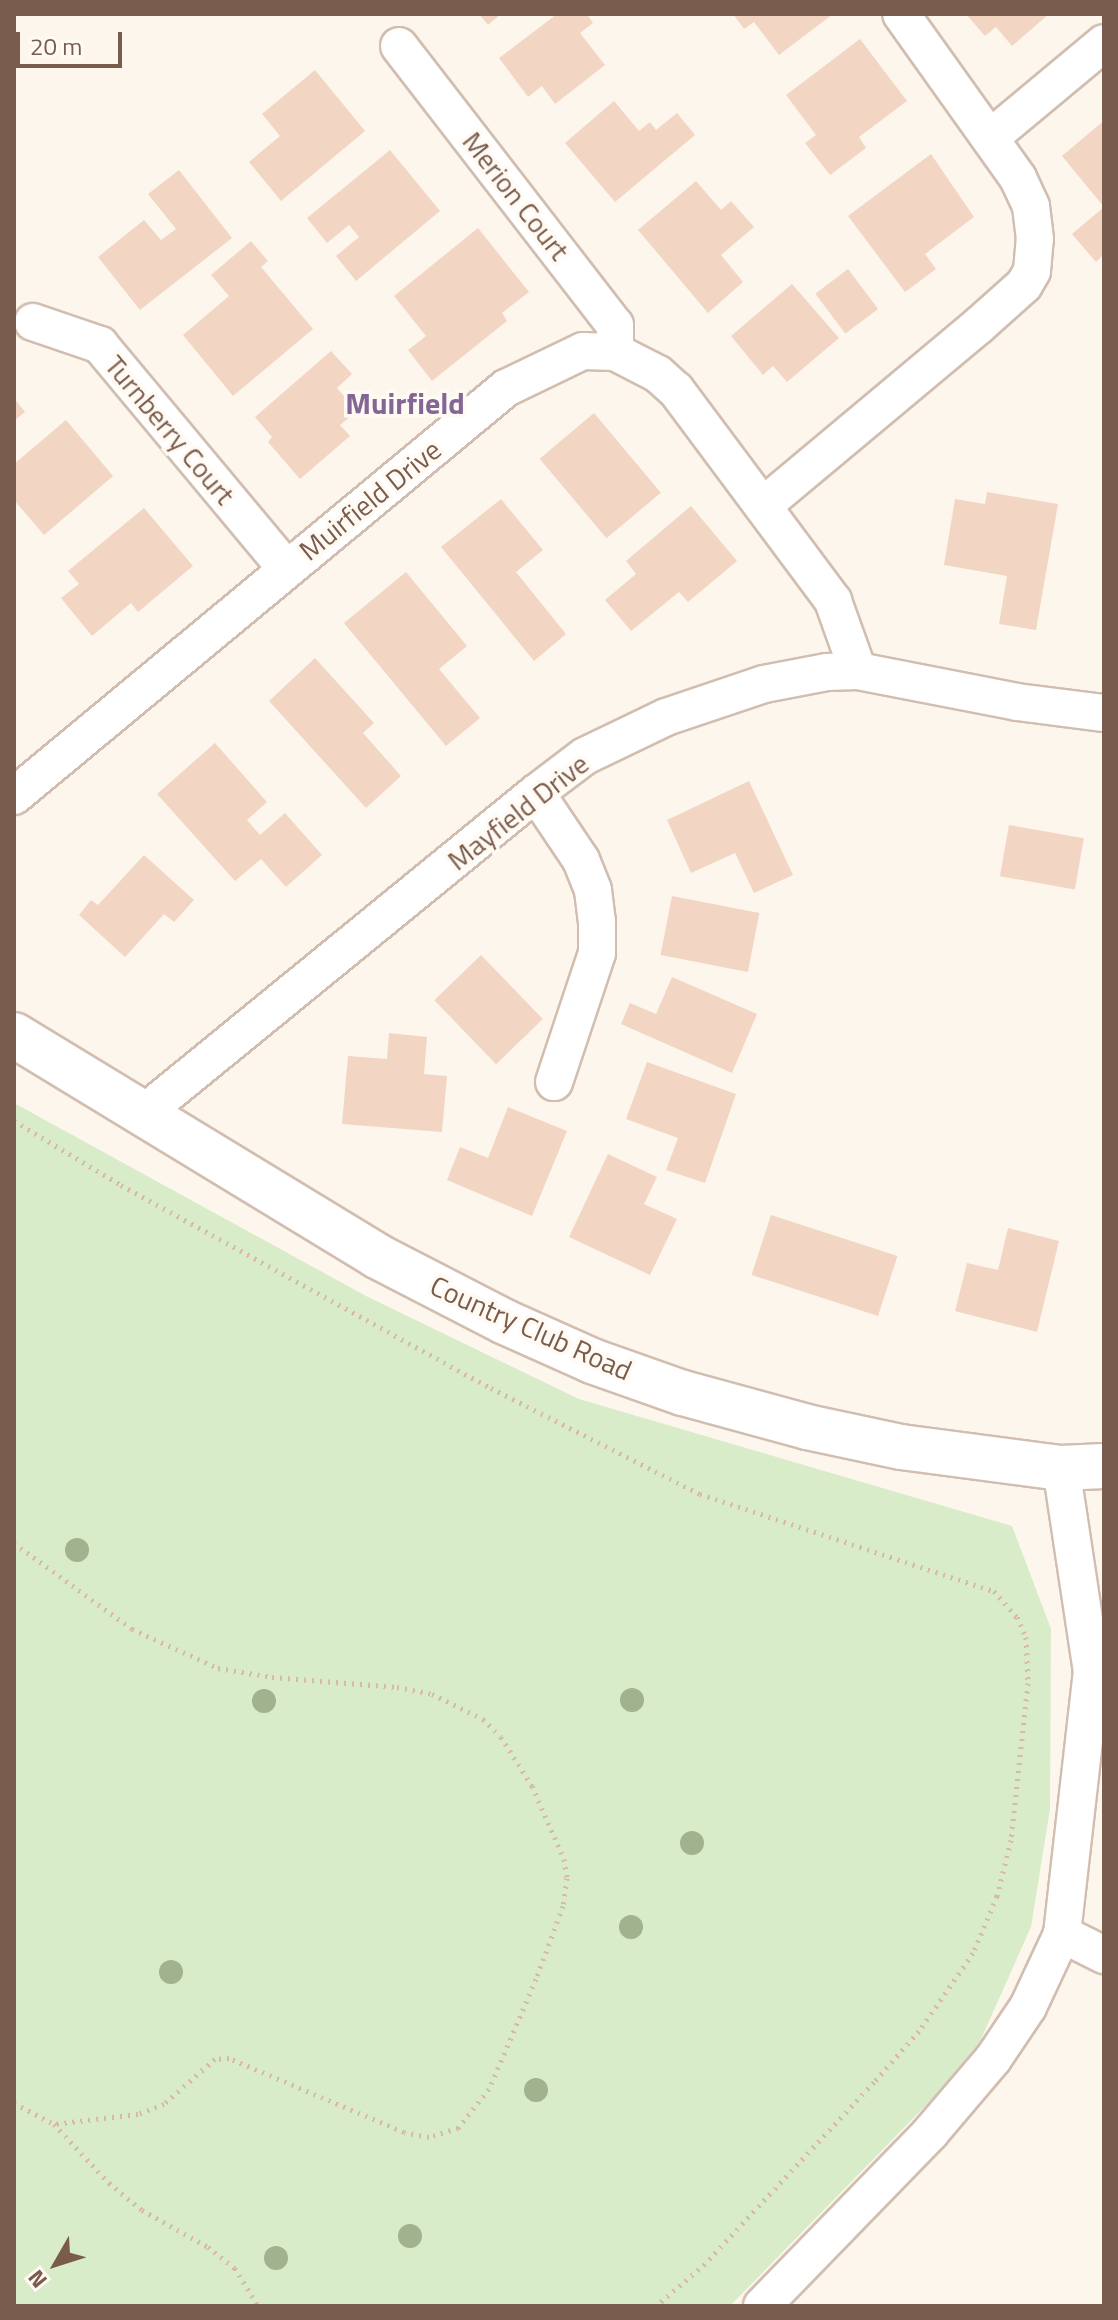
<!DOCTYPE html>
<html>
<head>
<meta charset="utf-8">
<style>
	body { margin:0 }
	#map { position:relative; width:1118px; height:2320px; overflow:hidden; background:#fdf6ec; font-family:"Titillium Web",sans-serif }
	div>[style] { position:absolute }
	.green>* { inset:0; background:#d8ecc9 }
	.building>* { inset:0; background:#f3d5c3; transform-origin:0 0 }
	.path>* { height:5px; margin-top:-2.5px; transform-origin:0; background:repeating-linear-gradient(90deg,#d9b8a5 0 2px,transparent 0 8px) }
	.roads { filter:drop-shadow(2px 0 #d1beb0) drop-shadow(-2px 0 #d1beb0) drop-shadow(0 2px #d1beb0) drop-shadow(0 -2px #d1beb0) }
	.minor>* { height:36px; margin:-18px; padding:0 18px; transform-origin:18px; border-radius:18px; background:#fff }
	.secondary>* { height:44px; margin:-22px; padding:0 22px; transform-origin:22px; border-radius:22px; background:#fff }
	.trees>* { width:24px; height:24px; margin:-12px; border-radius:50%; background:#a0b28e }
	span { translate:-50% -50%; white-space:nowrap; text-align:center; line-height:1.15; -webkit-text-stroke:7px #fffaf3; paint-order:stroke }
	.street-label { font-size:28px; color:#7a5c4d }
	.neighbourhood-label { font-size:30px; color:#846695; font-weight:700 }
	.frame { position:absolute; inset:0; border:16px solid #7a5c4d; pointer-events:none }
	.north { position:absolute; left:16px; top:2224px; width:80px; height:80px; -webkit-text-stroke:6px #fffaf3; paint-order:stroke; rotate:231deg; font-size:22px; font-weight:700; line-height:32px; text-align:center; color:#7a5c4d }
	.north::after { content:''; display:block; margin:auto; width:28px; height:36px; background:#7a5c4d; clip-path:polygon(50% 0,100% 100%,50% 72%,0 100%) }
	.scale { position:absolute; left:16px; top:32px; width:106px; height:36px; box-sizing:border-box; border:4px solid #7a5c4d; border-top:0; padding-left:10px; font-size:24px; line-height:28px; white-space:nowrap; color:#7a5c4d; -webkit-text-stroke:6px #fffaf3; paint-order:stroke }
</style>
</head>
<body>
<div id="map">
	<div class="green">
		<div style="clip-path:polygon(14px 1103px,366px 1296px,579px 1399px,1012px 1526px,1051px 1629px,1050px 1809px,1031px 1927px,973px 2057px,730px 2306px,14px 2306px)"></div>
	</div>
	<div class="building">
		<div style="clip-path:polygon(479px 14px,501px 14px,488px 25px)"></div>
		<div style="clip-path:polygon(557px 14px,587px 14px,593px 23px,580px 33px,605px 65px,555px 104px,542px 86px,528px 97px,499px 58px)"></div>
		<div style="clip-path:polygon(733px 14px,833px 14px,779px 55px,754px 22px,744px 29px)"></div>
		<div style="clip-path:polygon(966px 14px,1049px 14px,1012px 46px,996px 27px,985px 36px)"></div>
		<div style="clip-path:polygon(860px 39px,907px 101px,859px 137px,866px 148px,830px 175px,805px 143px,816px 135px,786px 95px)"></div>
		<div style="clip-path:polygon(315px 70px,365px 131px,281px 201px,249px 162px,280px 136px,262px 114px)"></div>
		<div style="clip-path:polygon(614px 101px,639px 131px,650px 122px,656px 130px,677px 113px,695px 135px,615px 202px,565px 143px)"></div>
		<div style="clip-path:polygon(1101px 123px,1104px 126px,1104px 254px,1096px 262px,1072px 234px,1104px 207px,1062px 156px)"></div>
		<div style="clip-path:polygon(390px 150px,440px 211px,356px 281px,336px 256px,359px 237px,349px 225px,327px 243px,307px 218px)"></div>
		<div style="clip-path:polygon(931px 154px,974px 217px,925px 254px,936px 269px,905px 292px,848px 216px)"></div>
		<div style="clip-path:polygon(179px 170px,232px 238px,140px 310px,98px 257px,144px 220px,161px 240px,176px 229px,148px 194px)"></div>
		<div style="clip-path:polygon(696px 181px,721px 210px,731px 201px,754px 227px,721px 255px,743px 282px,708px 313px,638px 230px)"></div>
		<div style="clip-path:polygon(478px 228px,529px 292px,502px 313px,507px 321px,432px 381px,408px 350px,426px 336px,394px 296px)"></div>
		<div style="clip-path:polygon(251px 241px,268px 261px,261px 267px,313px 329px,233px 396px,183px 335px,229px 296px,211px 275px)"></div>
		<div style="left:848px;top:269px;width:50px;height:41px;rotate:53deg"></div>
		<div style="clip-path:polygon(792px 284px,839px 338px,787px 382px,773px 366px,763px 375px,731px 336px)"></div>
		<div style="clip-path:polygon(331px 351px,352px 374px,337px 388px,357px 411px,340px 425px,350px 436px,300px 479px,268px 442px,272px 437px,255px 417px)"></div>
		<div style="clip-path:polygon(14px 398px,25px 412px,14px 421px)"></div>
		<div style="left:594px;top:413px;width:104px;height:71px;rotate:50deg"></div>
		<div style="clip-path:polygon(66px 420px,113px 476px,44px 535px,14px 500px,14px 464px)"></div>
		<div style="clip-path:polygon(987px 492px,1058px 504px,1036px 630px,999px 624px,1007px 576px,944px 565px,955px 499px,985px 504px)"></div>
		<div style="clip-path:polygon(501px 499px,543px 550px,516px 572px,566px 634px,534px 661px,441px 547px)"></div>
		<div style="clip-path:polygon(691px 506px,737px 561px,688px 602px,679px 592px,631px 631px,605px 600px,636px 574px,626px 561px)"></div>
		<div style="clip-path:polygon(144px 508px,193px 566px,138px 612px,131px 603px,92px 636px,61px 598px,79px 584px,68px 571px)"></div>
		<div style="clip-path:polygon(406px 572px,467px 646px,439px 669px,480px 718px,446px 746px,344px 623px)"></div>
		<div style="clip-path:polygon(315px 658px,374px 723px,363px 733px,401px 776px,366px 808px,269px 701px)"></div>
		<div style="clip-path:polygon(215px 743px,267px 802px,247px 820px,260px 835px,285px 813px,322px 855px,286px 887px,261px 859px,235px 881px,157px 794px)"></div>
		<div style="clip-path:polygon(749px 781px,793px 875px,754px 893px,735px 853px,691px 873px,667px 820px)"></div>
		<div style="left:1009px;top:825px;width:76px;height:52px;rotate:10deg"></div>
		<div style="clip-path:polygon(144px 855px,194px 900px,174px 922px,164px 914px,125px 957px,79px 915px,91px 900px,98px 905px)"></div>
		<div style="left:672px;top:896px;width:89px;height:60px;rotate:11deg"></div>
		<div style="left:481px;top:955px;width:89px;height:65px;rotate:46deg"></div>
		<div style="clip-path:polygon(672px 977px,757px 1014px,732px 1073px,621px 1024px,630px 1003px,656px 1014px)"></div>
		<div style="clip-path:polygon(389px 1033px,427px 1037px,424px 1074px,447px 1076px,442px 1132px,342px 1124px,348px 1056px,387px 1059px)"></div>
		<div style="clip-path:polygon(647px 1062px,736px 1094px,705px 1183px,666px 1170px,678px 1138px,626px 1119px)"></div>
		<div style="clip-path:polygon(508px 1107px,567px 1131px,532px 1216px,447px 1180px,460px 1147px,488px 1158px)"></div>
		<div style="clip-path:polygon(608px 1154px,657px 1177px,644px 1204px,677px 1219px,650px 1275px,569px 1237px)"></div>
		<div style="left:771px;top:1215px;width:133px;height:63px;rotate:18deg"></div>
		<div style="clip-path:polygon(1008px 1228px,1059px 1241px,1037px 1332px,955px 1311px,967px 1263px,998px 1270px)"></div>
	</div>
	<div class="path">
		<div style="left:14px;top:1121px;width:125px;rotate:30.9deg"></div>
		<div style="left:121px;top:1185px;width:422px;rotate:28.8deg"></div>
		<div style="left:491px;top:1388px;width:234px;rotate:26.9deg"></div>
		<div style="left:700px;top:1494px;width:310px;rotate:18.3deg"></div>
		<div style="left:994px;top:1591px;width:35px;rotate:49deg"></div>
		<div style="left:1017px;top:1617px;width:22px;rotate:66deg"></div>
		<div style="left:1026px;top:1637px;width:46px;rotate:87.5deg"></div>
		<div style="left:1028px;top:1683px;width:158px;rotate:96.2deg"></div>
		<div style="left:1011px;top:1840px;width:58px;rotate:104deg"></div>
		<div style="left:997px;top:1896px;width:62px;rotate:112.8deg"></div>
		<div style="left:973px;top:1953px;width:95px;rotate:124.7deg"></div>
		<div style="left:919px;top:2031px;width:68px;rotate:131.4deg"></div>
		<div style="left:874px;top:2082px;width:248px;rotate:132.9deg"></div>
		<div style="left:705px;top:2264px;width:65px;rotate:139.4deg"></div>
		<div style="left:14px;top:1543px;width:146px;rotate:36.1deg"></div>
		<div style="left:132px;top:1629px;width:94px;rotate:24.4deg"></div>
		<div style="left:218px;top:1668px;width:55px;rotate:9.5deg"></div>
		<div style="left:272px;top:1677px;width:125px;rotate:4.6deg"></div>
		<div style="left:397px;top:1687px;width:36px;rotate:11deg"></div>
		<div style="left:432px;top:1694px;width:57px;rotate:26.1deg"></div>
		<div style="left:483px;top:1719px;width:25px;rotate:45deg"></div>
		<div style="left:501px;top:1737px;width:58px;rotate:57.7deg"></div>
		<div style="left:532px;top:1786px;width:80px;rotate:66.3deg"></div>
		<div style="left:564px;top:1859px;width:19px;rotate:81deg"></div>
		<div style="left:567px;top:1878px;width:28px;rotate:98deg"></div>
		<div style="left:563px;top:1906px;width:78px;rotate:110.3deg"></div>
		<div style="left:536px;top:1979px;width:120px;rotate:113.1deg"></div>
		<div style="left:489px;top:2089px;width:50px;rotate:128.5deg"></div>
		<div style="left:458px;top:2128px;width:30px;rotate:163deg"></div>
		<div style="left:429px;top:2137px;width:25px;rotate:-169deg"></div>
		<div style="left:404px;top:2132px;width:190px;rotate:-157.1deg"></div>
		<div style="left:229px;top:2058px;width:14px;rotate:176deg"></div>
		<div style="left:215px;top:2059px;width:68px;rotate:138.6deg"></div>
		<div style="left:164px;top:2104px;width:28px;rotate:159deg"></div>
		<div style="left:138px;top:2114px;width:85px;rotate:173.2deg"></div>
		<div style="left:14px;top:2103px;width:45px;rotate:27.7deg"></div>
		<div style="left:54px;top:2124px;width:81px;rotate:47deg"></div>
		<div style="left:109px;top:2183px;width:43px;rotate:39.3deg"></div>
		<div style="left:142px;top:2210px;width:76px;rotate:29.3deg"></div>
		<div style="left:208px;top:2247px;width:34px;rotate:38deg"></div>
		<div style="left:235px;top:2268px;width:44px;rotate:58.8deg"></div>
	</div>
	<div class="roads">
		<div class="minor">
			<div style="left:399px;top:46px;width:353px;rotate:52.3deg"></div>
			<div style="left:615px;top:325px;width:27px;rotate:90deg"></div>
			<div style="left:990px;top:138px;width:148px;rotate:-39.8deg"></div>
			<div style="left:33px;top:322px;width:71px;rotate:18.9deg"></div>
			<div style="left:100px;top:345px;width:290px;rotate:50.2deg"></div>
			<div style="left:764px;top:505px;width:278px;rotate:-39.9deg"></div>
			<div style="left:977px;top:327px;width:63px;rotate:-41.8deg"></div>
			<div style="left:1024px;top:285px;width:16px;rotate:-60deg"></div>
			<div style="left:1032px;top:271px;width:32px;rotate:-85deg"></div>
			<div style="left:1035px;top:239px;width:33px;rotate:-97deg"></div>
			<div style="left:1031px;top:206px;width:31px;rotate:-115deg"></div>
			<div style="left:1018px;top:178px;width:201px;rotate:-125.5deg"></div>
			<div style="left:536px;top:793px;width:81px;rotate:56.1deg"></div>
			<div style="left:581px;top:860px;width:32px;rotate:68deg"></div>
			<div style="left:593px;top:890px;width:31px;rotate:83deg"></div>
			<div style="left:597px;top:921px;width:32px;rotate:90deg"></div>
			<div style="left:597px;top:953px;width:136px;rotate:108.4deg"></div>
			<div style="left:14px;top:796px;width:639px;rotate:-39.67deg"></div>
			<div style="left:506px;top:388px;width:85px;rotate:-25.7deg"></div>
			<div style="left:583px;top:351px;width:32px;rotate:2deg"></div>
			<div style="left:615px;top:352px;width:48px;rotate:27.1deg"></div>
			<div style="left:658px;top:374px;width:24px;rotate:42deg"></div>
			<div style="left:676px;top:390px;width:263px;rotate:53.3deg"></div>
			<div style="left:833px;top:601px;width:74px;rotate:70.3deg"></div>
			<div style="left:144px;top:1113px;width:506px;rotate:-39.23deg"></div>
			<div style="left:536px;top:793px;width:61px;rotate:-37.1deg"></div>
			<div style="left:585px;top:756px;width:90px;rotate:-25.7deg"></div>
			<div style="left:666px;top:717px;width:103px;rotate:-18.6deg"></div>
			<div style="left:764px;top:684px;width:64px;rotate:-10.8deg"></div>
			<div style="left:827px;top:672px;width:31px;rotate:-2deg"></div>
			<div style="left:858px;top:671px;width:162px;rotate:11deg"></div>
			<div style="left:1017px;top:702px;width:88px;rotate:7.2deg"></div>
			<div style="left:1062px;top:1934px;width:47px;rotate:26.6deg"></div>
			<div style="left:762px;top:2306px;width:241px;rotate:-45.8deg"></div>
			<div style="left:930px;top:2133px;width:97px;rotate:-49.6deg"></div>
			<div style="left:993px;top:2059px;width:63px;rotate:-56.1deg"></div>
			<div style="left:1028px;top:2007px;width:81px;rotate:-65deg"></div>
			<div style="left:1062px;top:1934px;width:264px;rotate:-83.5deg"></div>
			<div style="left:1092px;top:1672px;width:206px;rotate:-98.6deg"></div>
		</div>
		<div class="secondary">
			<div style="left:14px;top:1035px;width:425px;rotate:31.3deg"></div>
			<div style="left:377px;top:1256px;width:144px;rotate:27.3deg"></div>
			<div style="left:505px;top:1322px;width:95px;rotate:24.1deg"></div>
			<div style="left:592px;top:1361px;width:96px;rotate:19.4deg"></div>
			<div style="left:683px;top:1393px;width:129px;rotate:15.3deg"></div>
			<div style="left:807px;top:1427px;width:96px;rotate:12deg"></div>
			<div style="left:901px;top:1447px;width:161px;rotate:7.5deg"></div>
			<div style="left:1061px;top:1468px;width:43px;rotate:-2.7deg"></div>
		</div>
	</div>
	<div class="trees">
		<div style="left:77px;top:1550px"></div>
		<div style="left:632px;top:1700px"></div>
		<div style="left:264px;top:1701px"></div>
		<div style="left:692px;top:1843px"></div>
		<div style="left:631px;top:1927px"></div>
		<div style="left:171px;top:1972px"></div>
		<div style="left:536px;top:2090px"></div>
		<div style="left:410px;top:2236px"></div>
		<div style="left:276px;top:2258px"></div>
	</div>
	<div class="street-label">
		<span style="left:516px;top:196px;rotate:52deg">Merion Court</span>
		<span style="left:170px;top:430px;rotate:50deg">Turnberry Court</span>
		<span style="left:370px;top:500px;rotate:-39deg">Muirfield Drive</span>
		<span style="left:518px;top:812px;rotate:-38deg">Mayfield Drive</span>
		<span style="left:531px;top:1328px;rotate:24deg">Country Club Road</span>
	</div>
	<div class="neighbourhood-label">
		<span style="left:405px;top:403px">Muirfield</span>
	</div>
	<div class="frame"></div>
	<div class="north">N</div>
	<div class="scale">20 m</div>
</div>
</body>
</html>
